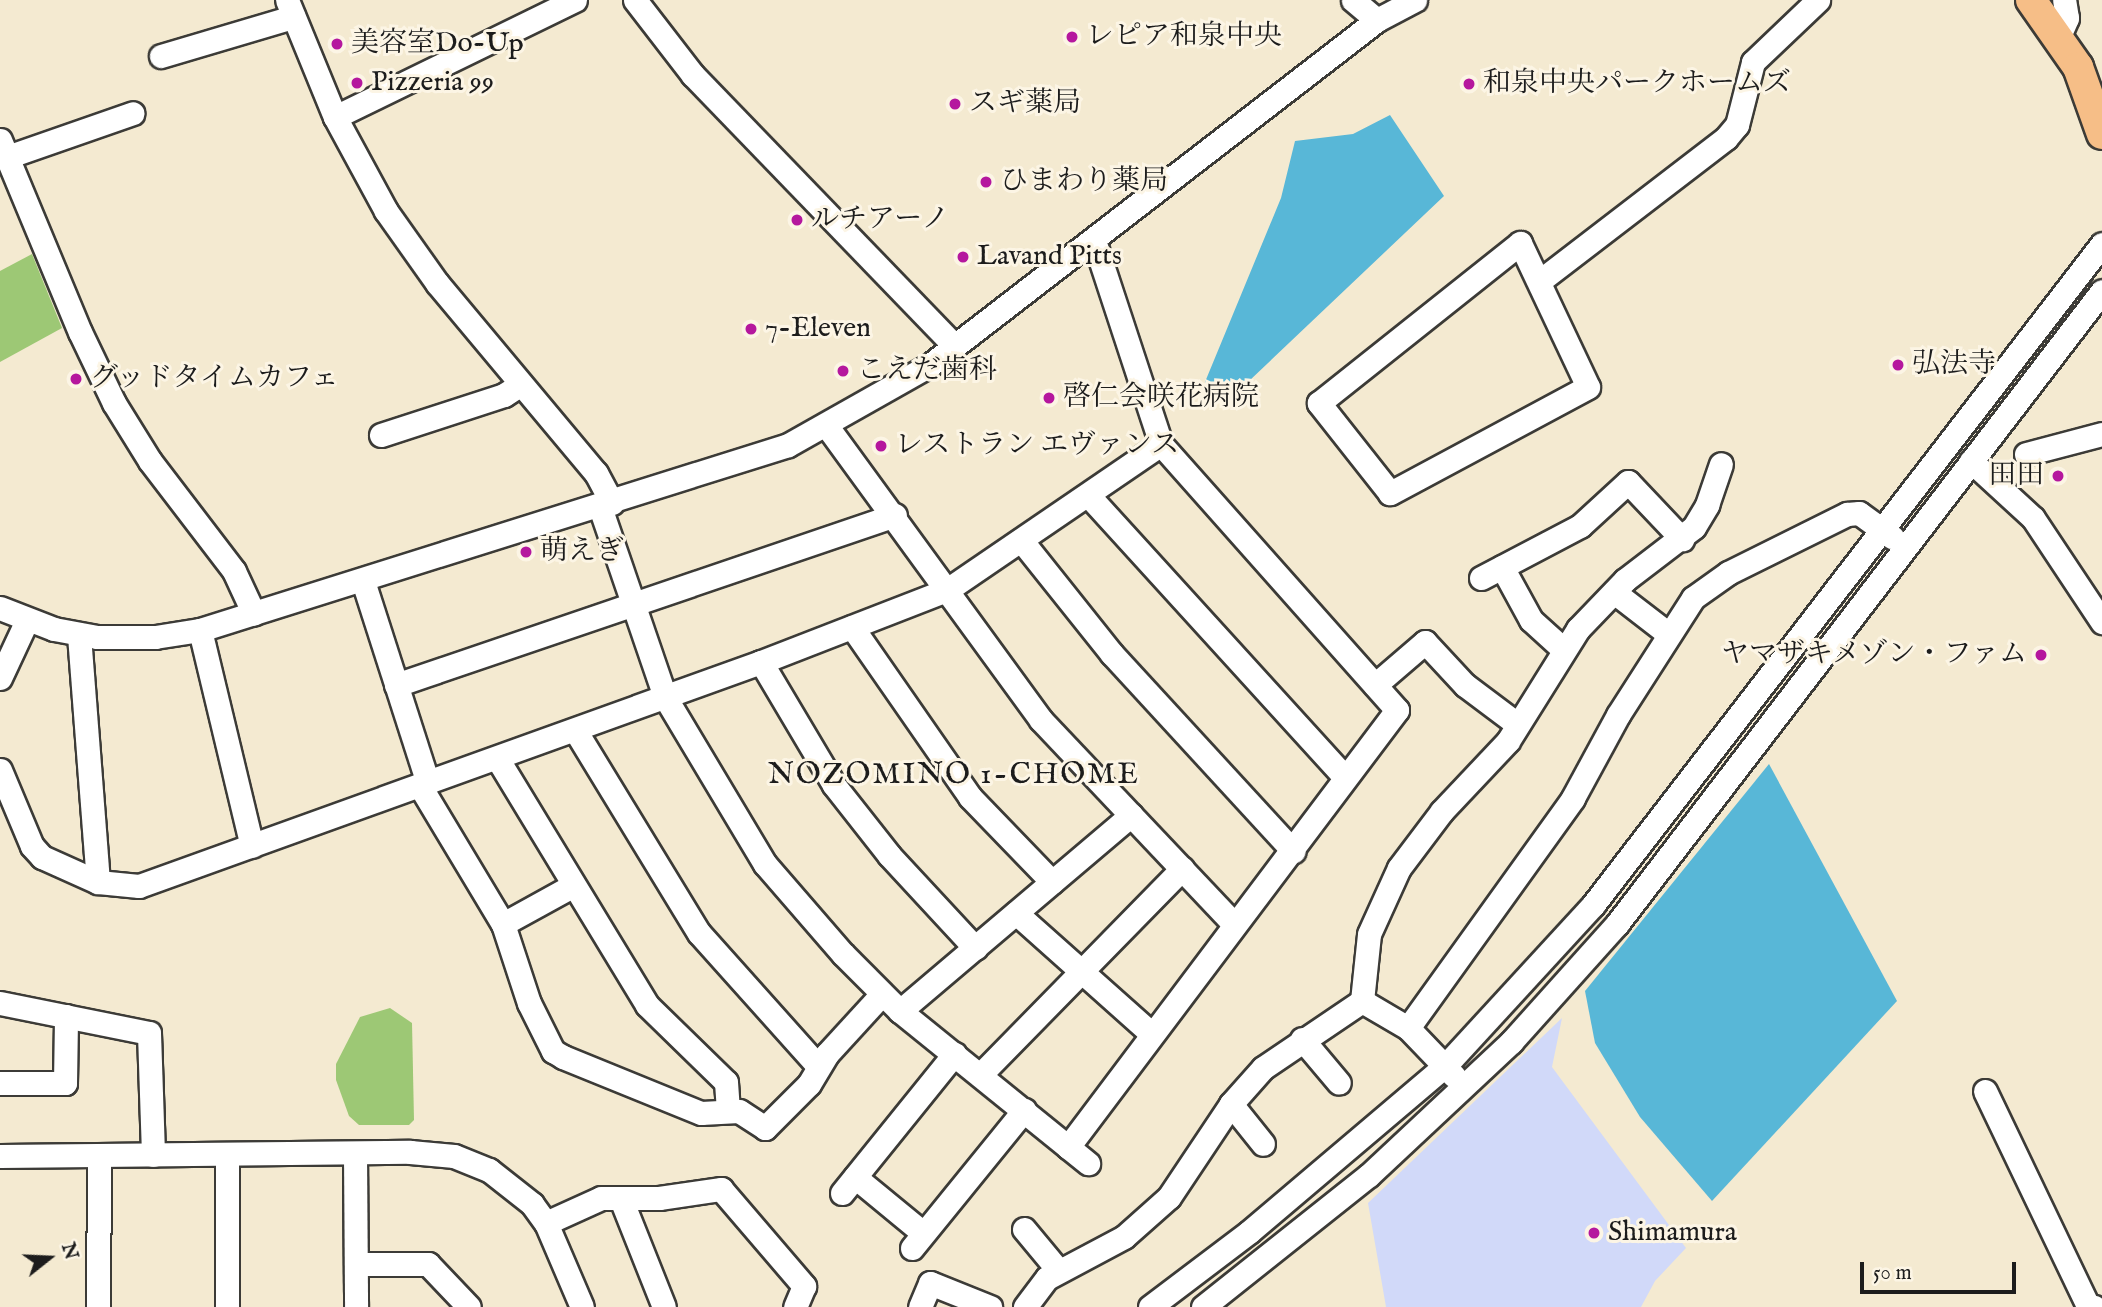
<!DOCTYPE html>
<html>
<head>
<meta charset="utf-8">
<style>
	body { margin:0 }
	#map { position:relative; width:2102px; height:1307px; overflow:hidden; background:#f4ead1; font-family:"IM FELL English","Noto Serif JP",serif }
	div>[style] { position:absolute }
	.built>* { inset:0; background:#d1d9f9 }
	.green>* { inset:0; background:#9dc875 }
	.water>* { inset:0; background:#58b7d7 }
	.roads { filter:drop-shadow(2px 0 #3c3b37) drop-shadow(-2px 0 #3c3b37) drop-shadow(0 2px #3c3b37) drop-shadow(0 -2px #3c3b37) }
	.minor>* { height:23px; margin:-11.5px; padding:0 11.5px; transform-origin:11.5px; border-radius:11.5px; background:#fff }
	.major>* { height:30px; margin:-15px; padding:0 15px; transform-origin:15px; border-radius:15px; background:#f6be87 }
	.dots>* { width:19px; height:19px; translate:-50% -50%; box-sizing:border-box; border:4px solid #fcf5e5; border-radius:50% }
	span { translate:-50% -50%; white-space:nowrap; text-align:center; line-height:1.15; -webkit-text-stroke:6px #fcf5e5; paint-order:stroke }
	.poi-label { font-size:28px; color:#1c1c1c }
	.left { translate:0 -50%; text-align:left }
	.right { translate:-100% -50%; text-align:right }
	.neighbourhood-label { font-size:30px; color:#1c1c1c; letter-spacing:2px }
	.north { position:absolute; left:14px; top:1223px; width:70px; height:70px; -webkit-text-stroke:5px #fcf5e5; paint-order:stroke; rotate:72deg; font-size:19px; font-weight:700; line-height:28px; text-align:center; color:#1c1c1c }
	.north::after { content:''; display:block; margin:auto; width:24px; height:32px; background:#1c1c1c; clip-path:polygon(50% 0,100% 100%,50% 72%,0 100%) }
	.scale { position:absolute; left:1860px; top:1262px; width:156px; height:32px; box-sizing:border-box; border:4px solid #1c1c1c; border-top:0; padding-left:9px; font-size:21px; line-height:24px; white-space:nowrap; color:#1c1c1c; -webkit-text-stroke:5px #fcf5e5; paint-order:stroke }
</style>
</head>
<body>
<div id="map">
	<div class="built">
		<div style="clip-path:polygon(1562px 1018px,1552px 1067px,1686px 1248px,1655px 1281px,1641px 1307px,1386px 1307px,1368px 1203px)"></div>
	</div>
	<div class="green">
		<div style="clip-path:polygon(32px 254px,62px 328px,0 362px,0 271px)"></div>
		<div style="clip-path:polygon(390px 1008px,412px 1023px,414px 1120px,409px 1125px,359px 1125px,349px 1116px,336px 1080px,336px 1064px,360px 1017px)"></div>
	</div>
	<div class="water">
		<div style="clip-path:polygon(1390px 115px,1444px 196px,1230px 399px,1205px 382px,1281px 198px,1295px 141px,1353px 134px)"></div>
		<div style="clip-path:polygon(1769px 764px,1897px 1001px,1712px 1201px,1640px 1117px,1595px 1043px,1585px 991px)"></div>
	</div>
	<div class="roads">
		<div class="minor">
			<div style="left:287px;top:0;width:126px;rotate:67.7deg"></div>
			<div style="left:335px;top:117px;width:107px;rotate:61.5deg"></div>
			<div style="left:386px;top:211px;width:88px;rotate:54.7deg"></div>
			<div style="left:437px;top:283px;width:248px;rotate:50.1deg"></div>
			<div style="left:596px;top:473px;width:34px;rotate:62deg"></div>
			<div style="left:635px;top:0;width:95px;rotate:52.3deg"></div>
			<div style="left:693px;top:75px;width:376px;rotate:46deg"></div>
			<div style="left:1353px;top:0;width:31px;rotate:40deg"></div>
			<div style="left:2059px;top:36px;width:20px;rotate:-66deg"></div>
			<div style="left:2067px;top:18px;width:18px;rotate:-99deg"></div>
			<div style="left:161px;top:56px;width:138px;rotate:-16.5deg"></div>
			<div style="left:335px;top:117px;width:267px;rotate:-26deg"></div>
			<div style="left:0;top:140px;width:208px;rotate:67.4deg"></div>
			<div style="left:80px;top:332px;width:79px;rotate:64.4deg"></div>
			<div style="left:114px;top:403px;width:68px;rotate:58.2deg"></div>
			<div style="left:150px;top:461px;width:138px;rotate:52.6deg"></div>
			<div style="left:234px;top:571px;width:47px;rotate:65.1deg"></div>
			<div style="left:7px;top:157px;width:133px;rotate:-19.2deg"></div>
			<div style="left:1520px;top:243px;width:159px;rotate:64.7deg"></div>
			<div style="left:1588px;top:387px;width:225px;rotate:151.8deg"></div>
			<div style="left:1390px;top:493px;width:115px;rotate:-128.3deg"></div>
			<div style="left:1319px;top:403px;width:257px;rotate:-38.5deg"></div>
			<div style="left:1541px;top:280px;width:233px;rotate:-37.5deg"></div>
			<div style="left:1726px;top:138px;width:17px;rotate:-50deg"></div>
			<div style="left:1737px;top:125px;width:65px;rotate:-75.7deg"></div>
			<div style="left:1753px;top:62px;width:90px;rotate:-43.6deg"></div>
			<div style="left:826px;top:425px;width:365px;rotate:53.9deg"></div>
			<div style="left:1041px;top:720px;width:281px;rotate:46.6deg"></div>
			<div style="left:381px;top:435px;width:129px;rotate:-18deg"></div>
			<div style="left:504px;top:395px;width:20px;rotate:-33deg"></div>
			<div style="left:2026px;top:454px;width:79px;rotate:-14.7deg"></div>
			<div style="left:1971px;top:461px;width:84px;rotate:42.6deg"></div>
			<div style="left:2033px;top:518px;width:125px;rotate:56.4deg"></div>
			<div style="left:1088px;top:495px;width:382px;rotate:47.7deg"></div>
			<div style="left:600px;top:507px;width:201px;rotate:71.1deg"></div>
			<div style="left:665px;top:697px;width:195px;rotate:59.1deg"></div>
			<div style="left:765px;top:864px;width:119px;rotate:49.1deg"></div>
			<div style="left:843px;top:954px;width:81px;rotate:45deg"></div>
			<div style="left:900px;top:1011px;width:216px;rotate:39deg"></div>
			<div style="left:1068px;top:1147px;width:547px;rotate:-53.03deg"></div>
			<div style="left:1397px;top:710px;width:356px;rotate:-131.6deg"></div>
			<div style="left:1161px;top:444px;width:215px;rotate:-108.2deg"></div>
			<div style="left:1021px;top:540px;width:146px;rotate:51.4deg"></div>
			<div style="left:1112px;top:654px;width:268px;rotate:47.4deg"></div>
			<div style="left:1502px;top:567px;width:60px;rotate:61.3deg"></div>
			<div style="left:1531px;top:620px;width:43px;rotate:42.2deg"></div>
			<div style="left:1481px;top:578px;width:112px;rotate:-27.7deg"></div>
			<div style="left:1580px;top:526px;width:65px;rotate:-42.5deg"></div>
			<div style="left:1628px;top:482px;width:79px;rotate:46.5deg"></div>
			<div style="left:363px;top:581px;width:212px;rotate:72.2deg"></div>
			<div style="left:1614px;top:592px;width:67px;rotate:37.7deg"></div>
			<div style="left:0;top:608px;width:58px;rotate:21.3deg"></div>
			<div style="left:54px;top:629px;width:44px;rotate:10.5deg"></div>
			<div style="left:97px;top:637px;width:58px"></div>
			<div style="left:155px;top:637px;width:46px;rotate:-8.8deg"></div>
			<div style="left:200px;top:630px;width:616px;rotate:-17.46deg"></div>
			<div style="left:788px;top:445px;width:163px;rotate:-29.4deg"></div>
			<div style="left:930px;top:365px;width:565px;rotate:-37.66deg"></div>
			<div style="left:1377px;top:20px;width:43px;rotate:-27.8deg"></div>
			<div style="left:852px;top:627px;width:207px;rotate:55.2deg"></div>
			<div style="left:970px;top:797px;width:118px;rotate:46deg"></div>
			<div style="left:200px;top:630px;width:222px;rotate:76.5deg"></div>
			<div style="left:79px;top:635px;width:248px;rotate:85.6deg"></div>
			<div style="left:761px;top:662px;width:143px;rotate:59.3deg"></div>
			<div style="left:834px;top:785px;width:89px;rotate:51.8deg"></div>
			<div style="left:889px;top:855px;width:127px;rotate:47.2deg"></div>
			<div style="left:0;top:678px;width:64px;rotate:-65deg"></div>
			<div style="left:396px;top:685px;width:527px;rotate:-18.81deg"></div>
			<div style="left:1375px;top:685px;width:66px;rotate:-40.7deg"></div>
			<div style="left:1425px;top:642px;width:59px;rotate:47.1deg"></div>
			<div style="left:1465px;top:685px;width:65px;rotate:36.9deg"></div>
			<div style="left:575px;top:730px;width:238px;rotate:58.6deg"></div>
			<div style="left:699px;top:933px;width:178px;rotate:48.2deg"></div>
			<div style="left:497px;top:758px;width:289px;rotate:58.7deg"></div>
			<div style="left:647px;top:1005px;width:110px;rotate:44.3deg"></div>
			<div style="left:726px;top:1082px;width:29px;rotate:86deg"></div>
			<div style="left:0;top:770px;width:82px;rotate:67.2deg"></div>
			<div style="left:32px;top:846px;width:15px;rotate:48deg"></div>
			<div style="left:42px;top:857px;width:61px;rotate:24.1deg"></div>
			<div style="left:98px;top:882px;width:41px;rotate:5.6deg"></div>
			<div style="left:139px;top:886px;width:661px;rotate:-19.81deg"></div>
			<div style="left:761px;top:662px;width:199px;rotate:-21.2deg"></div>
			<div style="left:947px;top:590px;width:259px;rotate:-34.3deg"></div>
			<div style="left:420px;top:786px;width:161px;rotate:59deg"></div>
			<div style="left:503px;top:924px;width:83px;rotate:71.8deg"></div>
			<div style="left:529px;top:1003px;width:54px;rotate:63.4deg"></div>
			<div style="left:553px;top:1051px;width:12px;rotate:31deg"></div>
			<div style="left:563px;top:1057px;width:149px;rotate:22.1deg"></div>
			<div style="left:701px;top:1113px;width:38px;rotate:-3deg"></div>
			<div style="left:739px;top:1111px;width:31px;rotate:33deg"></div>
			<div style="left:765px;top:1128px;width:62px;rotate:-45deg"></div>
			<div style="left:809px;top:1084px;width:35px;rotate:-59deg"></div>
			<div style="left:827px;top:1054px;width:81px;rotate:-47.5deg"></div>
			<div style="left:1016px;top:913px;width:182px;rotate:41.7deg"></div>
			<div style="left:503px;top:924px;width:79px;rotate:-28.8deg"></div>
			<div style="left:1362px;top:1001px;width:53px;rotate:30.4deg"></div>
			<div style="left:1408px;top:1028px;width:66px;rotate:46.2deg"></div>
			<div style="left:0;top:1003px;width:152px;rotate:11.4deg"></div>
			<div style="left:149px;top:1033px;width:122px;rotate:88.1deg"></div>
			<div style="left:900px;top:1011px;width:303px;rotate:-40.3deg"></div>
			<div style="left:1408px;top:1028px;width:283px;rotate:-54.3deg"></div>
			<div style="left:1573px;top:798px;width:94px;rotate:-61.5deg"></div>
			<div style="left:1618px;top:715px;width:139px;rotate:-57.3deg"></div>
			<div style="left:1693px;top:598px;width:43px;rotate:-35.5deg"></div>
			<div style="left:1728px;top:573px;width:133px;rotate:-26.4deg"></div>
			<div style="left:1847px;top:514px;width:12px;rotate:-5deg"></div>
			<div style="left:1859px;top:513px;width:41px;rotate:36deg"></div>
			<div style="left:1302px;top:1039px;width:57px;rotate:49.9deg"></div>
			<div style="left:980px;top:1075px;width:289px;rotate:-45.6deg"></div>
			<div style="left:0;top:1083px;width:65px"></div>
			<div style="left:65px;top:1083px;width:67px;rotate:-89.1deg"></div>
			<div style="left:1985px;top:1091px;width:238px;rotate:64.4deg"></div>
			<div style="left:2088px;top:1306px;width:6px;rotate:9deg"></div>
			<div style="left:1231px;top:1104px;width:51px;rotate:51.3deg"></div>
			<div style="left:1068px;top:1147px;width:26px;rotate:39deg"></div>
			<div style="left:355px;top:1153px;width:154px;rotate:89.6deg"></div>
			<div style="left:227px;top:1155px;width:152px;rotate:90deg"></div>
			<div style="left:0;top:1156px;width:410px;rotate:-0.6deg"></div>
			<div style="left:410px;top:1152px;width:44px;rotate:5.2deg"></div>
			<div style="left:454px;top:1156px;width:38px;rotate:22deg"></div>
			<div style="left:489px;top:1170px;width:55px;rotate:38.3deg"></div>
			<div style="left:532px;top:1204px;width:24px;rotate:54deg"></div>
			<div style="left:546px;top:1223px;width:91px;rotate:66.8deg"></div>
			<div style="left:855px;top:1177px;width:88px;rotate:39.5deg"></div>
			<div style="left:842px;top:1193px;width:179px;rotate:-51.1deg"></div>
			<div style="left:621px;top:1199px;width:116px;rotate:68.3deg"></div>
			<div style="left:546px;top:1223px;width:60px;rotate:-24.4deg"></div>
			<div style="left:601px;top:1198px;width:58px"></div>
			<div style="left:659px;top:1198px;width:63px;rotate:-8.3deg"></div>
			<div style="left:721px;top:1189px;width:128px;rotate:49.4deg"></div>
			<div style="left:804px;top:1286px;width:23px;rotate:113deg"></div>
			<div style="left:1024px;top:1229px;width:53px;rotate:50.3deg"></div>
			<div style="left:912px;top:1248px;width:178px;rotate:-50.9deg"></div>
			<div style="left:356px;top:1264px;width:72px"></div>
			<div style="left:428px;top:1264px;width:59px;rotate:46.4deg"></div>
			<div style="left:98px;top:1307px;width:152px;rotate:-89.6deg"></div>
			<div style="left:920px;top:1307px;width:26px;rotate:-67deg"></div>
			<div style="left:930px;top:1283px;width:65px;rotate:21.8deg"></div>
			<div style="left:1025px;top:1307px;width:36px;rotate:-53deg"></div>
			<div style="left:1047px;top:1278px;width:87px;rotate:-28deg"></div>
			<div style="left:1124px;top:1237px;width:60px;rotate:-41.6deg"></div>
			<div style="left:1169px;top:1197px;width:112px;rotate:-56.3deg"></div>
			<div style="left:1231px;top:1104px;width:48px;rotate:-48.4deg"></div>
			<div style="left:1263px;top:1068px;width:120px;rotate:-34.1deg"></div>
			<div style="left:1362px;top:1001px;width:67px;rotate:-84deg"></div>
			<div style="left:1369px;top:934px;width:72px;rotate:-65.6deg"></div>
			<div style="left:1399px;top:868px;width:71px;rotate:-53deg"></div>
			<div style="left:1442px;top:811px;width:96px;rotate:-46.7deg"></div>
			<div style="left:1508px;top:741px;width:132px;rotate:-58deg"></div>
			<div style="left:1578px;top:629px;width:68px;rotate:-46.2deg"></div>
			<div style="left:1625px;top:580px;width:87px;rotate:-37.5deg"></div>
			<div style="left:1694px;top:527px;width:26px;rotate:-59deg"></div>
			<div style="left:1707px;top:505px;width:43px;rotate:-71.1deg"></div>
			<div style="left:1150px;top:1307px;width:124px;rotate:-37.1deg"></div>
			<div style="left:1249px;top:1232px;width:257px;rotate:-40.3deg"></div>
			<div style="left:1445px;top:1066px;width:219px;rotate:-47.4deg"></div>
			<div style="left:1593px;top:905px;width:834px;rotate:-52.4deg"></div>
			<div style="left:1203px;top:1307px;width:212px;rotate:-38.5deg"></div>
			<div style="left:1369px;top:1175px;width:195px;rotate:-43.1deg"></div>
			<div style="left:1511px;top:1042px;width:159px;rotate:-48.1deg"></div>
			<div style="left:1617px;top:924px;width:797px;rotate:-52.54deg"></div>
		</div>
		<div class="major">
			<div style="left:2031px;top:0;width:82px;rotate:55deg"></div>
			<div style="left:2078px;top:67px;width:71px;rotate:70.3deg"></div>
		</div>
	</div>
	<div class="dots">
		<div style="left:1072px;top:37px;background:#b5179e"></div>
		<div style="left:337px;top:44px;background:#b5179e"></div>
		<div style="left:357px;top:83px;background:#b5179e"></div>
		<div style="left:1469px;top:84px;background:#b5179e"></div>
		<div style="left:955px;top:104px;background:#b5179e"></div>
		<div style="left:986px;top:182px;background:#b5179e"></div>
		<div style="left:797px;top:220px;background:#b5179e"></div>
		<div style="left:963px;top:257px;background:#b5179e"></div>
		<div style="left:751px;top:329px;background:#b5179e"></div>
		<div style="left:1898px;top:365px;background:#b5179e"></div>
		<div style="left:843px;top:371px;background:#b5179e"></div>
		<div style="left:76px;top:379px;background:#b5179e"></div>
		<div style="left:1049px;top:398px;background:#b5179e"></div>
		<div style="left:881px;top:446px;background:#b5179e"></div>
		<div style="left:2058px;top:476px;background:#b5179e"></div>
		<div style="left:526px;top:552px;background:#b5179e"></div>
		<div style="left:2041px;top:655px;background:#b5179e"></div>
		<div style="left:1594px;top:1233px;background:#b5179e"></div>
	</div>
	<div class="poi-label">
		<span class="left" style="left:1086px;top:37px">レピア和泉中央</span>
		<span class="left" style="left:351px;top:44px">美容室Do-Up</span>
		<span class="left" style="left:371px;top:83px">Pizzeria 99</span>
		<span class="left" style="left:1483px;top:84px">和泉中央パークホームズ</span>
		<span class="left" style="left:969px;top:104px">スギ薬局</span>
		<span class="left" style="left:1000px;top:182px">ひまわり薬局</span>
		<span class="left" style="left:811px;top:220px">ルチアーノ</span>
		<span class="left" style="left:977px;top:257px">Lavand Pitts</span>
		<span class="left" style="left:765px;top:329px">7-Eleven</span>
		<span class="left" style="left:1912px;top:365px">弘法寺</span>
		<span class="left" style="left:857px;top:371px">こえだ歯科</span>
		<span class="left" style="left:90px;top:379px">グッドタイムカフェ</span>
		<span class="left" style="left:1063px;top:398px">啓仁会咲花病院</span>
		<span class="left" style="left:895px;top:446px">レストラン エヴァンス</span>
		<span class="right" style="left:2044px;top:476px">田田</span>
		<span class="left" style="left:540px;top:552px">萌えぎ</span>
		<span class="right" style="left:2027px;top:655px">ヤマザキメゾン・ファム</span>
		<span class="left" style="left:1608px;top:1233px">Shimamura</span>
	</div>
	<div class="neighbourhood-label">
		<span style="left:954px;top:775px">NOZOMINO 1-CHOME</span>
	</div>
	<div class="north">N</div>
	<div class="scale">50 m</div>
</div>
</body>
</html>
